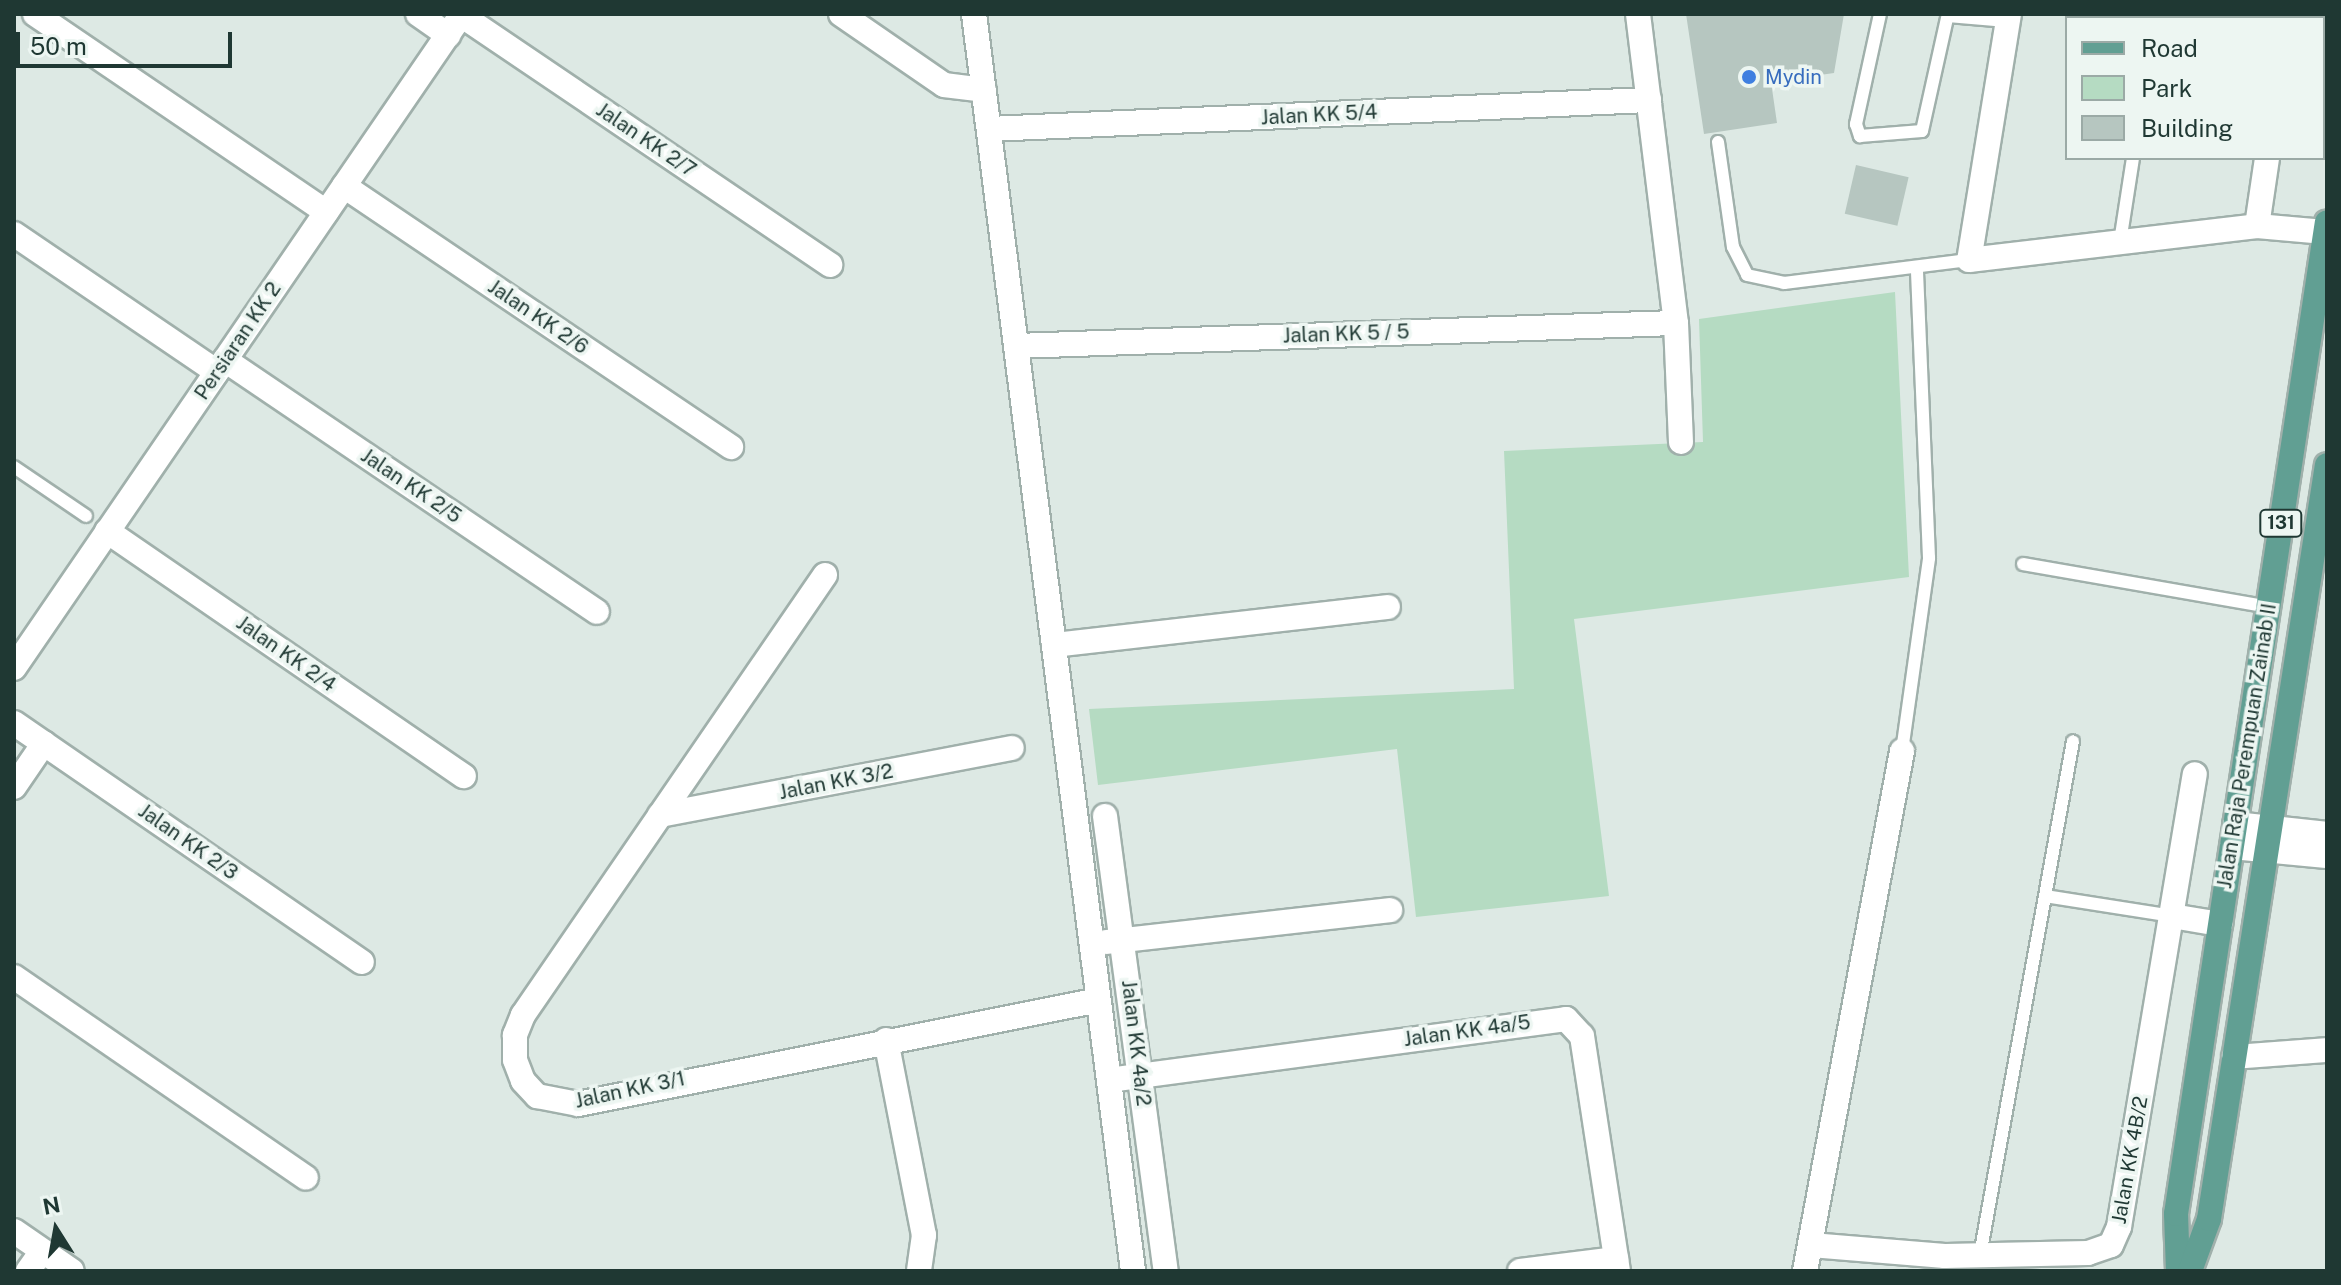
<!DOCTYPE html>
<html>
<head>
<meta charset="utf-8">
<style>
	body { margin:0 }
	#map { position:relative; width:2341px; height:1285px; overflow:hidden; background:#dde9e4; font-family:"Public Sans",sans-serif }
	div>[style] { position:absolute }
	.green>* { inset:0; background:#b5dbc2 }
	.building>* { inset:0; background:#b6c6c0; transform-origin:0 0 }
	.roads { filter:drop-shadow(2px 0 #a0b0ab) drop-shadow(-2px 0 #a0b0ab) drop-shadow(0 2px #a0b0ab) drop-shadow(0 -2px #a0b0ab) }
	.service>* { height:12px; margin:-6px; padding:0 6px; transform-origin:6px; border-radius:6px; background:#fff }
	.minor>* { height:24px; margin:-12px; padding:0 12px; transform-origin:12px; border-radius:12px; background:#fff }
	.primary>* { height:24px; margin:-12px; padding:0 12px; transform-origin:12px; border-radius:12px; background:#619f93 }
	.dots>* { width:22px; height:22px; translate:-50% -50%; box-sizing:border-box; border:4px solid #edf6f2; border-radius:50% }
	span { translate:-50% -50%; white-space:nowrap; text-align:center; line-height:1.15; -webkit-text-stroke:7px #edf6f2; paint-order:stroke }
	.shield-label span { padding:2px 6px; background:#edf6f2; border:2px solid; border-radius:6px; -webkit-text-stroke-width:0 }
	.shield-label { font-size:18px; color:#1f3833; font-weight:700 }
	.shop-label { font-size:20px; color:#366cbe }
	.left { translate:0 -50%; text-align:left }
	.street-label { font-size:20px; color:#1f3833 }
	.frame { position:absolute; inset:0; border:16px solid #1f3833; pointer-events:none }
	.legend { position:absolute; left:2065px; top:16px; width:260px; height:144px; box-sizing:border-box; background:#edf6f2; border:2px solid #9baaa6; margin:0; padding:10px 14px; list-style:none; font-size:24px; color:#1f3833 }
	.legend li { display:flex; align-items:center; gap:16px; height:40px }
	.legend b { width:40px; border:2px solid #9baaa6 }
	.north { position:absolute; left:16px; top:1189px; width:80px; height:80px; -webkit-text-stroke:6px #edf6f2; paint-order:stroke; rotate:349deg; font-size:22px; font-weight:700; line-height:32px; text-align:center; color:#1f3833 }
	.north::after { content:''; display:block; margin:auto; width:28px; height:36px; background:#1f3833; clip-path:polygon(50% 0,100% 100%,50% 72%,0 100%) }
	.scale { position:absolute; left:16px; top:32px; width:216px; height:36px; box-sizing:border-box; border:4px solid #1f3833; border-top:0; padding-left:10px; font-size:24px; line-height:28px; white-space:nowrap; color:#1f3833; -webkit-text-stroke:6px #edf6f2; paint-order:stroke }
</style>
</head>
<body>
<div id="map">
	<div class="green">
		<div style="clip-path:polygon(1895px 292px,1909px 577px,1574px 619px,1609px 896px,1416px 917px,1397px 749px,1098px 785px,1089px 709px,1514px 689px,1504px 451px,1703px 442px,1699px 319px)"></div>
	</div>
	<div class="building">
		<div style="clip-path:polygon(1686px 14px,1844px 14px,1834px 73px,1771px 82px,1777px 123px,1704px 134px)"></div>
		<div style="left:1856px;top:165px;width:54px;height:50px;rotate:13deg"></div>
	</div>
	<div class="roads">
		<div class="service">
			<div style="left:1880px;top:14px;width:113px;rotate:102.3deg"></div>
			<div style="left:1856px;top:124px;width:13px;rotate:72deg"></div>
			<div style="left:1860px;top:136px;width:62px;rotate:-4.6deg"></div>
			<div style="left:1922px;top:131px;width:120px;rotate:-77.5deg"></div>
			<div style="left:1948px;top:16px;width:59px;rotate:4.8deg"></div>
			<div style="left:2155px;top:18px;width:4px;rotate:-76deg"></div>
			<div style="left:1718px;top:142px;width:106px;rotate:81.9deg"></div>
			<div style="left:1733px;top:247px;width:31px;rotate:63deg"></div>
			<div style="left:1747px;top:275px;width:38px;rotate:12deg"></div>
			<div style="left:1784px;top:283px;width:186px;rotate:-7.1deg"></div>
			<div style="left:2120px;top:242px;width:85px;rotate:-81.2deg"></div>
			<div style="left:14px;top:467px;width:87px;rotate:34.2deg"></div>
			<div style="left:2023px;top:564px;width:250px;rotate:9.9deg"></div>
			<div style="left:1902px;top:751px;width:195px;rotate:-82deg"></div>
			<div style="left:1929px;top:558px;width:291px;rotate:-92.4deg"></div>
			<div style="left:2045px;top:896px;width:129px;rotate:8.9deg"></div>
			<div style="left:1980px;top:1255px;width:522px;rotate:-79.74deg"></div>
		</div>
		<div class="minor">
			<div style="left:35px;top:14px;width:352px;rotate:34.2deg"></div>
			<div style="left:418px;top:14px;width:37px;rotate:35deg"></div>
			<div style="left:841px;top:14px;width:125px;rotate:34.6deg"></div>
			<div style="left:944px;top:85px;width:40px;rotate:7.1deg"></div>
			<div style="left:974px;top:14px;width:1267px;rotate:82.79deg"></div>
			<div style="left:1638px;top:14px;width:311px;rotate:83deg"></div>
			<div style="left:1676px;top:323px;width:119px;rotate:87.6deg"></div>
			<div style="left:2009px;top:14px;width:249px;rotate:99.2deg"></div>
			<div style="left:1969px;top:260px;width:290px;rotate:-6.7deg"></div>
			<div style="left:2257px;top:226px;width:68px;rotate:5deg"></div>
			<div style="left:461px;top:15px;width:446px;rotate:34.1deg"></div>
			<div style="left:2289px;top:18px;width:4px;rotate:-90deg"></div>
			<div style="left:989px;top:129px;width:661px;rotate:-2.52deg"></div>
			<div style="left:344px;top:186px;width:467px;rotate:34deg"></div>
			<div style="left:2257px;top:226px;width:69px;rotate:-81.6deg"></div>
			<div style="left:14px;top:234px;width:245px;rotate:34.2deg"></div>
			<div style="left:1016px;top:346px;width:660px;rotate:-2deg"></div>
			<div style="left:225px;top:360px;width:449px;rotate:34.1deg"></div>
			<div style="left:107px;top:531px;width:433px;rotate:34.5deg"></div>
			<div style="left:825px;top:575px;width:534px;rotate:124.46deg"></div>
			<div style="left:523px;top:1015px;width:22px;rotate:112deg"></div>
			<div style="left:515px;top:1035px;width:25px;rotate:90deg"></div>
			<div style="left:515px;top:1060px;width:22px;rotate:69deg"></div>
			<div style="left:523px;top:1081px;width:21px;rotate:47deg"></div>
			<div style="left:537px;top:1096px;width:42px;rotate:11deg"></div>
			<div style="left:578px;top:1104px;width:531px;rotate:-11.29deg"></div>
			<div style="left:1054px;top:645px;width:336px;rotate:-6.5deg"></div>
			<div style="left:14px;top:668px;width:793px;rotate:-55.59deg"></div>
			<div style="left:14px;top:723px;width:422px;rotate:34.5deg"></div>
			<div style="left:14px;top:787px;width:53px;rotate:-55.7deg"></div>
			<div style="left:660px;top:815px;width:358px;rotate:-10.8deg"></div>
			<div style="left:1105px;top:816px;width:459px;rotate:82.4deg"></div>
			<div style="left:2235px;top:824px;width:93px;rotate:6.2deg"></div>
			<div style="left:2232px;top:847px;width:95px;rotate:5.4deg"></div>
			<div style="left:2172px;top:916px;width:49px;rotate:9.5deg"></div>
			<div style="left:1106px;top:942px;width:286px;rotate:-6.4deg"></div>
			<div style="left:14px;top:977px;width:354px;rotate:34.5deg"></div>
			<div style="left:886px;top:1040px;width:199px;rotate:79deg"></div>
			<div style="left:924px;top:1235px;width:36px;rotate:98deg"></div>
			<div style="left:2234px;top:1057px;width:93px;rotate:-4.3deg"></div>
			<div style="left:1109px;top:1080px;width:461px;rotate:-7.6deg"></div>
			<div style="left:1566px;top:1019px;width:23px;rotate:47deg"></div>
			<div style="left:1582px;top:1036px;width:238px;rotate:81.3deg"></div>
			<div style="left:14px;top:1231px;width:70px;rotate:34.6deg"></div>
			<div style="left:1811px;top:1245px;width:134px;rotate:4.7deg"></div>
			<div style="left:1945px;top:1256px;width:143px;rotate:-1.2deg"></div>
			<div style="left:2088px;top:1253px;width:24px;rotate:-19deg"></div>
			<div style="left:2111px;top:1245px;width:20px;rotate:-66deg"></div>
			<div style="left:2119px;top:1227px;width:459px;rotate:-80.5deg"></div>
			<div style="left:28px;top:1271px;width:24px;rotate:-55deg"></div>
			<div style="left:1520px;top:1271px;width:97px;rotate:-7.1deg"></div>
			<div style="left:1805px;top:1271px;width:529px;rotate:-79.43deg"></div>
		</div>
		<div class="primary">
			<div style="left:2178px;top:1271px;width:57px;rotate:-92deg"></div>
			<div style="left:2176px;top:1214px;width:1003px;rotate:-81.35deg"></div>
			<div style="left:2190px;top:1271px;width:55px;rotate:-69.9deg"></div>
			<div style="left:2209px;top:1219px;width:763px;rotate:-81.11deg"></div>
		</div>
	</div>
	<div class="dots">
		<div style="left:1749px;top:77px;background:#3f7fe0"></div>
	</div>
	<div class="shield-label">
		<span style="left:2281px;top:523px">131</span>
	</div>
	<div class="shop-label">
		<span class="left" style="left:1765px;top:77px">Mydin</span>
	</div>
	<div class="street-label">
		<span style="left:1319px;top:115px;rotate:-3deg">Jalan KK 5/4</span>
		<span style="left:646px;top:140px;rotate:34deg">Jalan KK 2/7</span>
		<span style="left:538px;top:317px;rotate:34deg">Jalan KK 2/6</span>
		<span style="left:1346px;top:334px;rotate:-2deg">Jalan KK 5 / 5</span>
		<span style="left:238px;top:341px;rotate:-56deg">Persiaran KK 2</span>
		<span style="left:411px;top:486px;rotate:34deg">Jalan KK 2/5</span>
		<span style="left:286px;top:654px;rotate:35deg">Jalan KK 2/4</span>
		<span style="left:2247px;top:746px;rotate:-81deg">Jalan Raja Perempuan Zainab II</span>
		<span style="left:836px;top:782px;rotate:-11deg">Jalan KK 3/2</span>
		<span style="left:188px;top:842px;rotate:35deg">Jalan KK 2/3</span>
		<span style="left:1467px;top:1031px;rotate:-8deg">Jalan KK 4a/5</span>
		<span style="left:1136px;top:1043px;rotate:83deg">Jalan KK 4a/2</span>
		<span style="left:630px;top:1090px;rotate:-12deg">Jalan KK 3/1</span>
		<span style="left:2130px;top:1160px;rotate:-80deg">Jalan KK 4B/2</span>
	</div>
	<div class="frame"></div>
	<ul class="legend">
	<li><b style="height:10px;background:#619f93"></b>Road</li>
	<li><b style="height:22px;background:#b5dbc2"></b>Park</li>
	<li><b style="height:22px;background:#b6c6c0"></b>Building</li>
	</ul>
	<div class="north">N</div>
	<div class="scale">50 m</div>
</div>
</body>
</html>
